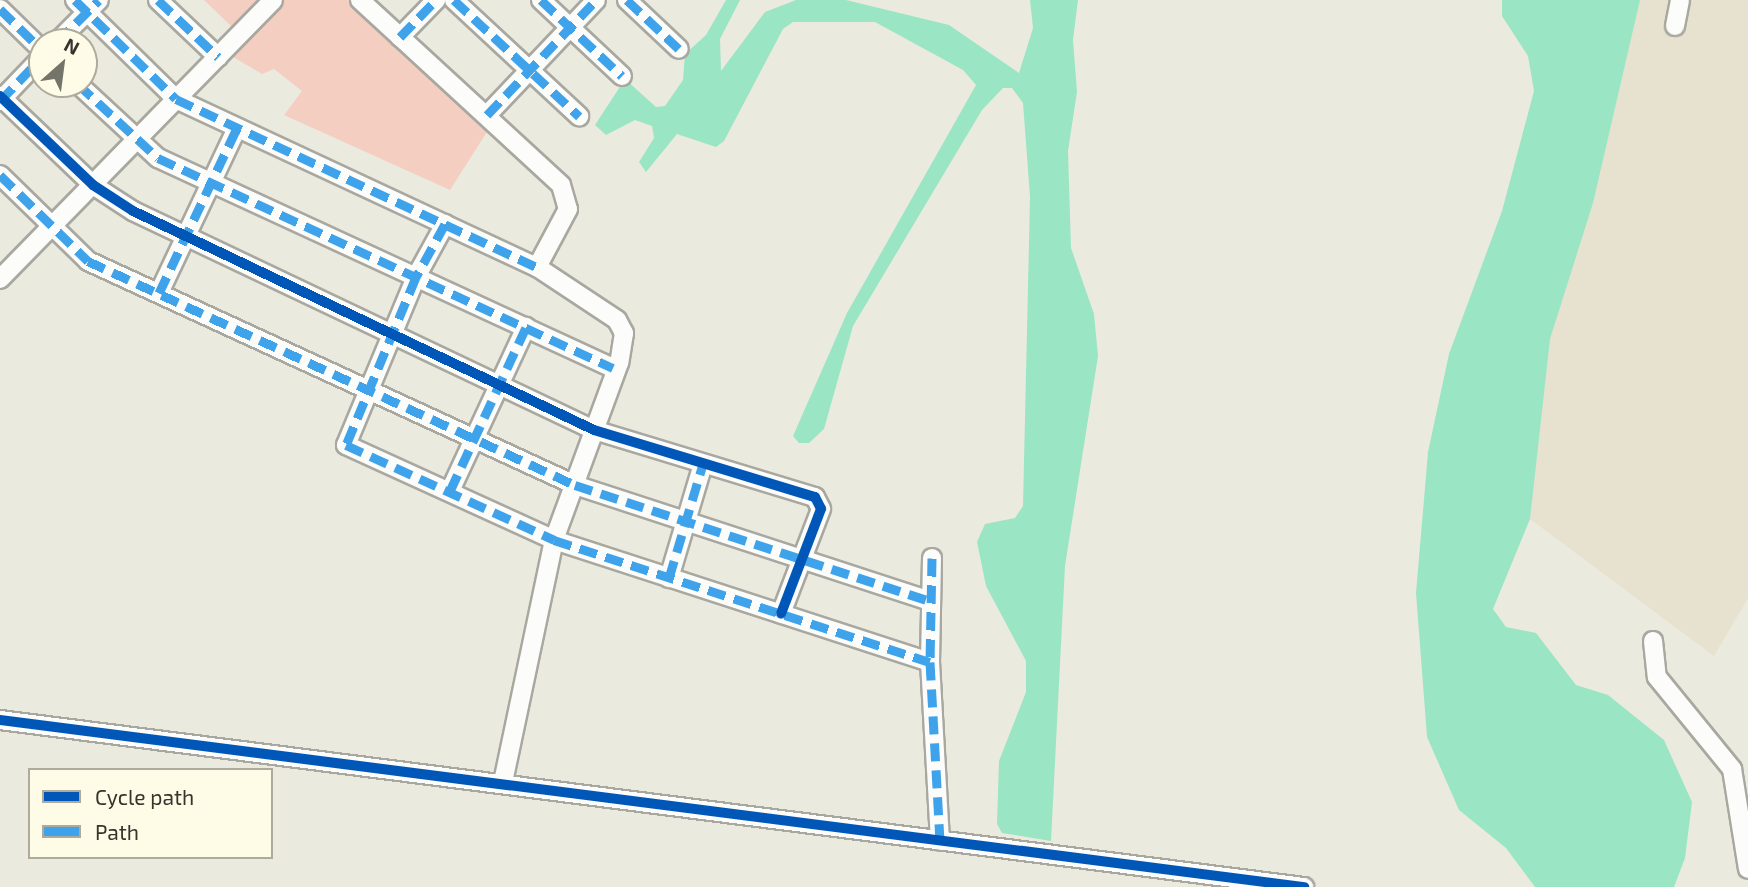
<!DOCTYPE html>
<html>
<head>
<meta charset="utf-8">
<style>
	body { margin:0 }
	#map { position:relative; width:1748px; height:887px; overflow:hidden; background:#ebeadf; font-family:"Exo 2",sans-serif }
	div>[style] { position:absolute }
	.built>* { inset:0; background:#e6e2cf }
	.green>* { inset:0; background:#f5cec2 }
	.water>* { inset:0; background:#9ae6c4 }
	.roads { filter:drop-shadow(2px 0 #a9a8a0) drop-shadow(-2px 0 #a9a8a0) drop-shadow(0 2px #a9a8a0) drop-shadow(0 -2px #a9a8a0) }
	.minor>* { height:18px; margin:-9px; padding:0 9px; transform-origin:9px; border-radius:9px; background:#fcfcfa }
	.quiet>* { height:9px; margin-top:-4.5px; transform-origin:0; background:repeating-linear-gradient(90deg,#3fa3eb 0 18px,transparent 0 27px) }
	.cycleway>* { height:10px; margin:-5px; padding:0 5px; transform-origin:5px; border-radius:5px; background:#0057b8 }
	span { translate:-50% -50%; white-space:nowrap; text-align:center; line-height:1.15; -webkit-text-stroke:5px #fefbe7; paint-order:stroke }
	.legend { position:absolute; left:28px; top:768px; width:245px; height:91px; box-sizing:border-box; background:#fefbe7; border:2px solid #aeab9d; margin:0; padding:9px 12px; list-style:none; font-size:21px; color:#36342d }
	.legend li { display:flex; align-items:center; gap:14px; height:35px }
	.legend b { width:35px; border:2px solid #aeab9d }
	.north { position:absolute; left:28px; top:28px; width:70px; height:70px; box-sizing:border-box; background:#fefbe7; border:2px solid #aeab9d; border-radius:50%; rotate:28deg; font-size:19px; font-weight:700; line-height:28px; text-align:center; color:#36342d }
	.north::after { content:''; display:block; margin:auto; width:24px; height:32px; background:#75746b; clip-path:polygon(50% 0,100% 100%,50% 72%,0 100%) }
</style>
</head>
<body>
<div id="map">
	<div class="built">
		<div style="clip-path:polygon(1575px 0,1748px 0,1748px 598px,1714px 656px,1530px 519px)"></div>
	</div>
	<div class="green">
		<div style="clip-path:polygon(204px 0,258px 0,232px 27px)"></div>
		<div style="clip-path:polygon(282px 0,348px 0,487px 132px,450px 190px,284px 115px,302px 91px,274px 69px,262px 74px,228px 54px)"></div>
	</div>
	<div class="water">
		<div style="clip-path:polygon(726px 0,740px 0,720px 39px,721px 71px,765px 12px,796px 0,846px 0,949px 25px,1019px 73px,1033px 28px,1030px 0,1078px 0,1073px 40px,1077px 92px,1068px 151px,1071px 248px,1094px 314px,1098px 356px,1065px 566px,1051px 841px,1002px 833px,997px 824px,999px 761px,1026px 692px,1026px 661px,986px 586px,977px 542px,985px 524px,1015px 518px,1023px 506px,1030px 197px,1023px 103px,1012px 88px,1003px 88px,982px 110px,853px 326px,824px 429px,809px 443px,799px 443px,793px 436px,847px 313px,976px 85px,963px 70px,875px 22px,793px 22px,783px 29px,724px 141px,716px 147px,677px 134px,646px 172px,639px 162px,654px 138px,652px 126px,635px 120px,606px 135px,595px 125px,625px 79px,656px 107px,665px 106px,683px 80px,685px 54px,706px 35px)"></div>
		<div style="clip-path:polygon(1502px 0,1640px 0,1593px 203px,1550px 339px,1530px 519px,1493px 609px,1506px 627px,1536px 633px,1576px 685px,1608px 695px,1664px 740px,1692px 802px,1685px 858px,1674px 887px,1535px 887px,1506px 848px,1459px 810px,1427px 737px,1416px 593px,1428px 452px,1449px 354px,1502px 211px,1534px 91px,1528px 56px,1502px 16px)"></div>
	</div>
	<div class="roads">
		<div class="minor">
			<div style="left:75px;top:0;width:141px;rotate:44.4deg"></div>
			<div style="left:176px;top:99px;width:398px;rotate:25deg"></div>
			<div style="left:158px;top:0;width:83px;rotate:43.5deg"></div>
			<div style="left:360px;top:0;width:273px;rotate:42.6deg"></div>
			<div style="left:561px;top:185px;width:25px;rotate:74deg"></div>
			<div style="left:568px;top:209px;width:66px;rotate:118.1deg"></div>
			<div style="left:537px;top:267px;width:96px;rotate:33.5deg"></div>
			<div style="left:617px;top:320px;width:15px;rotate:62deg"></div>
			<div style="left:624px;top:333px;width:30px;rotate:99deg"></div>
			<div style="left:619px;top:363px;width:189px;rotate:110.2deg"></div>
			<div style="left:554px;top:540px;width:246px;rotate:101.9deg"></div>
			<div style="left:454px;top:0;width:171px;rotate:42.9deg"></div>
			<div style="left:541px;top:0;width:111px;rotate:43.2deg"></div>
			<div style="left:627px;top:0;width:71px;rotate:43.3deg"></div>
			<div style="left:0;top:9px;width:59px;rotate:44.3deg"></div>
			<div style="left:1675px;top:26px;width:26px;rotate:-79deg"></div>
			<div style="left:400px;top:37px;width:52px;rotate:-45.8deg"></div>
			<div style="left:57px;top:42px;width:59px;rotate:-45deg"></div>
			<div style="left:78px;top:84px;width:109px;rotate:42.8deg"></div>
			<div style="left:158px;top:158px;width:501px;rotate:24.78deg"></div>
			<div style="left:0;top:96px;width:129px;rotate:43.7deg"></div>
			<div style="left:93px;top:185px;width:48px;rotate:33deg"></div>
			<div style="left:133px;top:211px;width:510px;rotate:25.41deg"></div>
			<div style="left:594px;top:430px;width:231px;rotate:16.9deg"></div>
			<div style="left:815px;top:497px;width:13px;rotate:63deg"></div>
			<div style="left:821px;top:509px;width:112px;rotate:110.9deg"></div>
			<div style="left:0;top:101px;width:61px;rotate:-46.3deg"></div>
			<div style="left:487px;top:115px;width:158px;rotate:-46.5deg"></div>
			<div style="left:0;top:175px;width:123px;rotate:44.3deg"></div>
			<div style="left:88px;top:261px;width:536px;rotate:24.7deg"></div>
			<div style="left:575px;top:485px;width:373px;rotate:18.1deg"></div>
			<div style="left:445px;top:224px;width:60px;rotate:118.7deg"></div>
			<div style="left:416px;top:277px;width:182px;rotate:112.6deg"></div>
			<div style="left:346px;top:445px;width:229px;rotate:24.5deg"></div>
			<div style="left:554px;top:540px;width:395px;rotate:18deg"></div>
			<div style="left:0;top:279px;width:390px;rotate:-45.6deg"></div>
			<div style="left:159px;top:293px;width:180px;rotate:-64.7deg"></div>
			<div style="left:450px;top:491px;width:181px;rotate:-65.1deg"></div>
			<div style="left:932px;top:558px;width:104px;rotate:91.1deg"></div>
			<div style="left:930px;top:662px;width:179px;rotate:86.8deg"></div>
			<div style="left:669px;top:578px;width:119px;rotate:-73.4deg"></div>
			<div style="left:1653px;top:641px;width:36px;rotate:84deg"></div>
			<div style="left:1657px;top:677px;width:119px;rotate:50.8deg"></div>
			<div style="left:1732px;top:769px;width:101px;rotate:80.9deg"></div>
			<div style="left:0;top:720px;width:1315px;rotate:7.3deg"></div>
		</div>
	</div>
	<div class="quiet">
		<div style="left:75px;top:0;width:141px;rotate:44.4deg"></div>
		<div style="left:176px;top:99px;width:398px;rotate:25deg"></div>
		<div style="left:158px;top:0;width:83px;rotate:43.5deg"></div>
		<div style="left:454px;top:0;width:171px;rotate:42.9deg"></div>
		<div style="left:541px;top:0;width:111px;rotate:43.2deg"></div>
		<div style="left:627px;top:0;width:71px;rotate:43.3deg"></div>
		<div style="left:0;top:9px;width:59px;rotate:44.3deg"></div>
		<div style="left:400px;top:37px;width:52px;rotate:-45.8deg"></div>
		<div style="left:57px;top:42px;width:59px;rotate:-45deg"></div>
		<div style="left:78px;top:84px;width:109px;rotate:42.8deg"></div>
		<div style="left:158px;top:158px;width:501px;rotate:24.78deg"></div>
		<div style="left:0;top:101px;width:61px;rotate:-46.3deg"></div>
		<div style="left:487px;top:115px;width:158px;rotate:-46.5deg"></div>
		<div style="left:0;top:175px;width:123px;rotate:44.3deg"></div>
		<div style="left:88px;top:261px;width:536px;rotate:24.7deg"></div>
		<div style="left:575px;top:485px;width:373px;rotate:18.1deg"></div>
		<div style="left:445px;top:224px;width:60px;rotate:118.7deg"></div>
		<div style="left:416px;top:277px;width:182px;rotate:112.6deg"></div>
		<div style="left:346px;top:445px;width:229px;rotate:24.5deg"></div>
		<div style="left:554px;top:540px;width:395px;rotate:18deg"></div>
		<div style="left:159px;top:293px;width:180px;rotate:-64.7deg"></div>
		<div style="left:450px;top:491px;width:181px;rotate:-65.1deg"></div>
		<div style="left:932px;top:558px;width:104px;rotate:91.1deg"></div>
		<div style="left:930px;top:662px;width:179px;rotate:86.8deg"></div>
		<div style="left:669px;top:578px;width:119px;rotate:-73.4deg"></div>
	</div>
	<div class="cycleway">
		<div style="left:0;top:96px;width:129px;rotate:43.7deg"></div>
		<div style="left:93px;top:185px;width:48px;rotate:33deg"></div>
		<div style="left:133px;top:211px;width:510px;rotate:25.41deg"></div>
		<div style="left:594px;top:430px;width:231px;rotate:16.9deg"></div>
		<div style="left:815px;top:497px;width:13px;rotate:63deg"></div>
		<div style="left:821px;top:509px;width:112px;rotate:110.9deg"></div>
		<div style="left:0;top:720px;width:1315px;rotate:7.3deg"></div>
	</div>
	<ul class="legend">
	<li><b style="height:9px;background:#0057b8"></b>Cycle path</li>
	<li><b style="height:9px;background:#3fa3eb"></b>Path</li>
	</ul>
	<div class="north">N</div>
</div>
</body>
</html>
